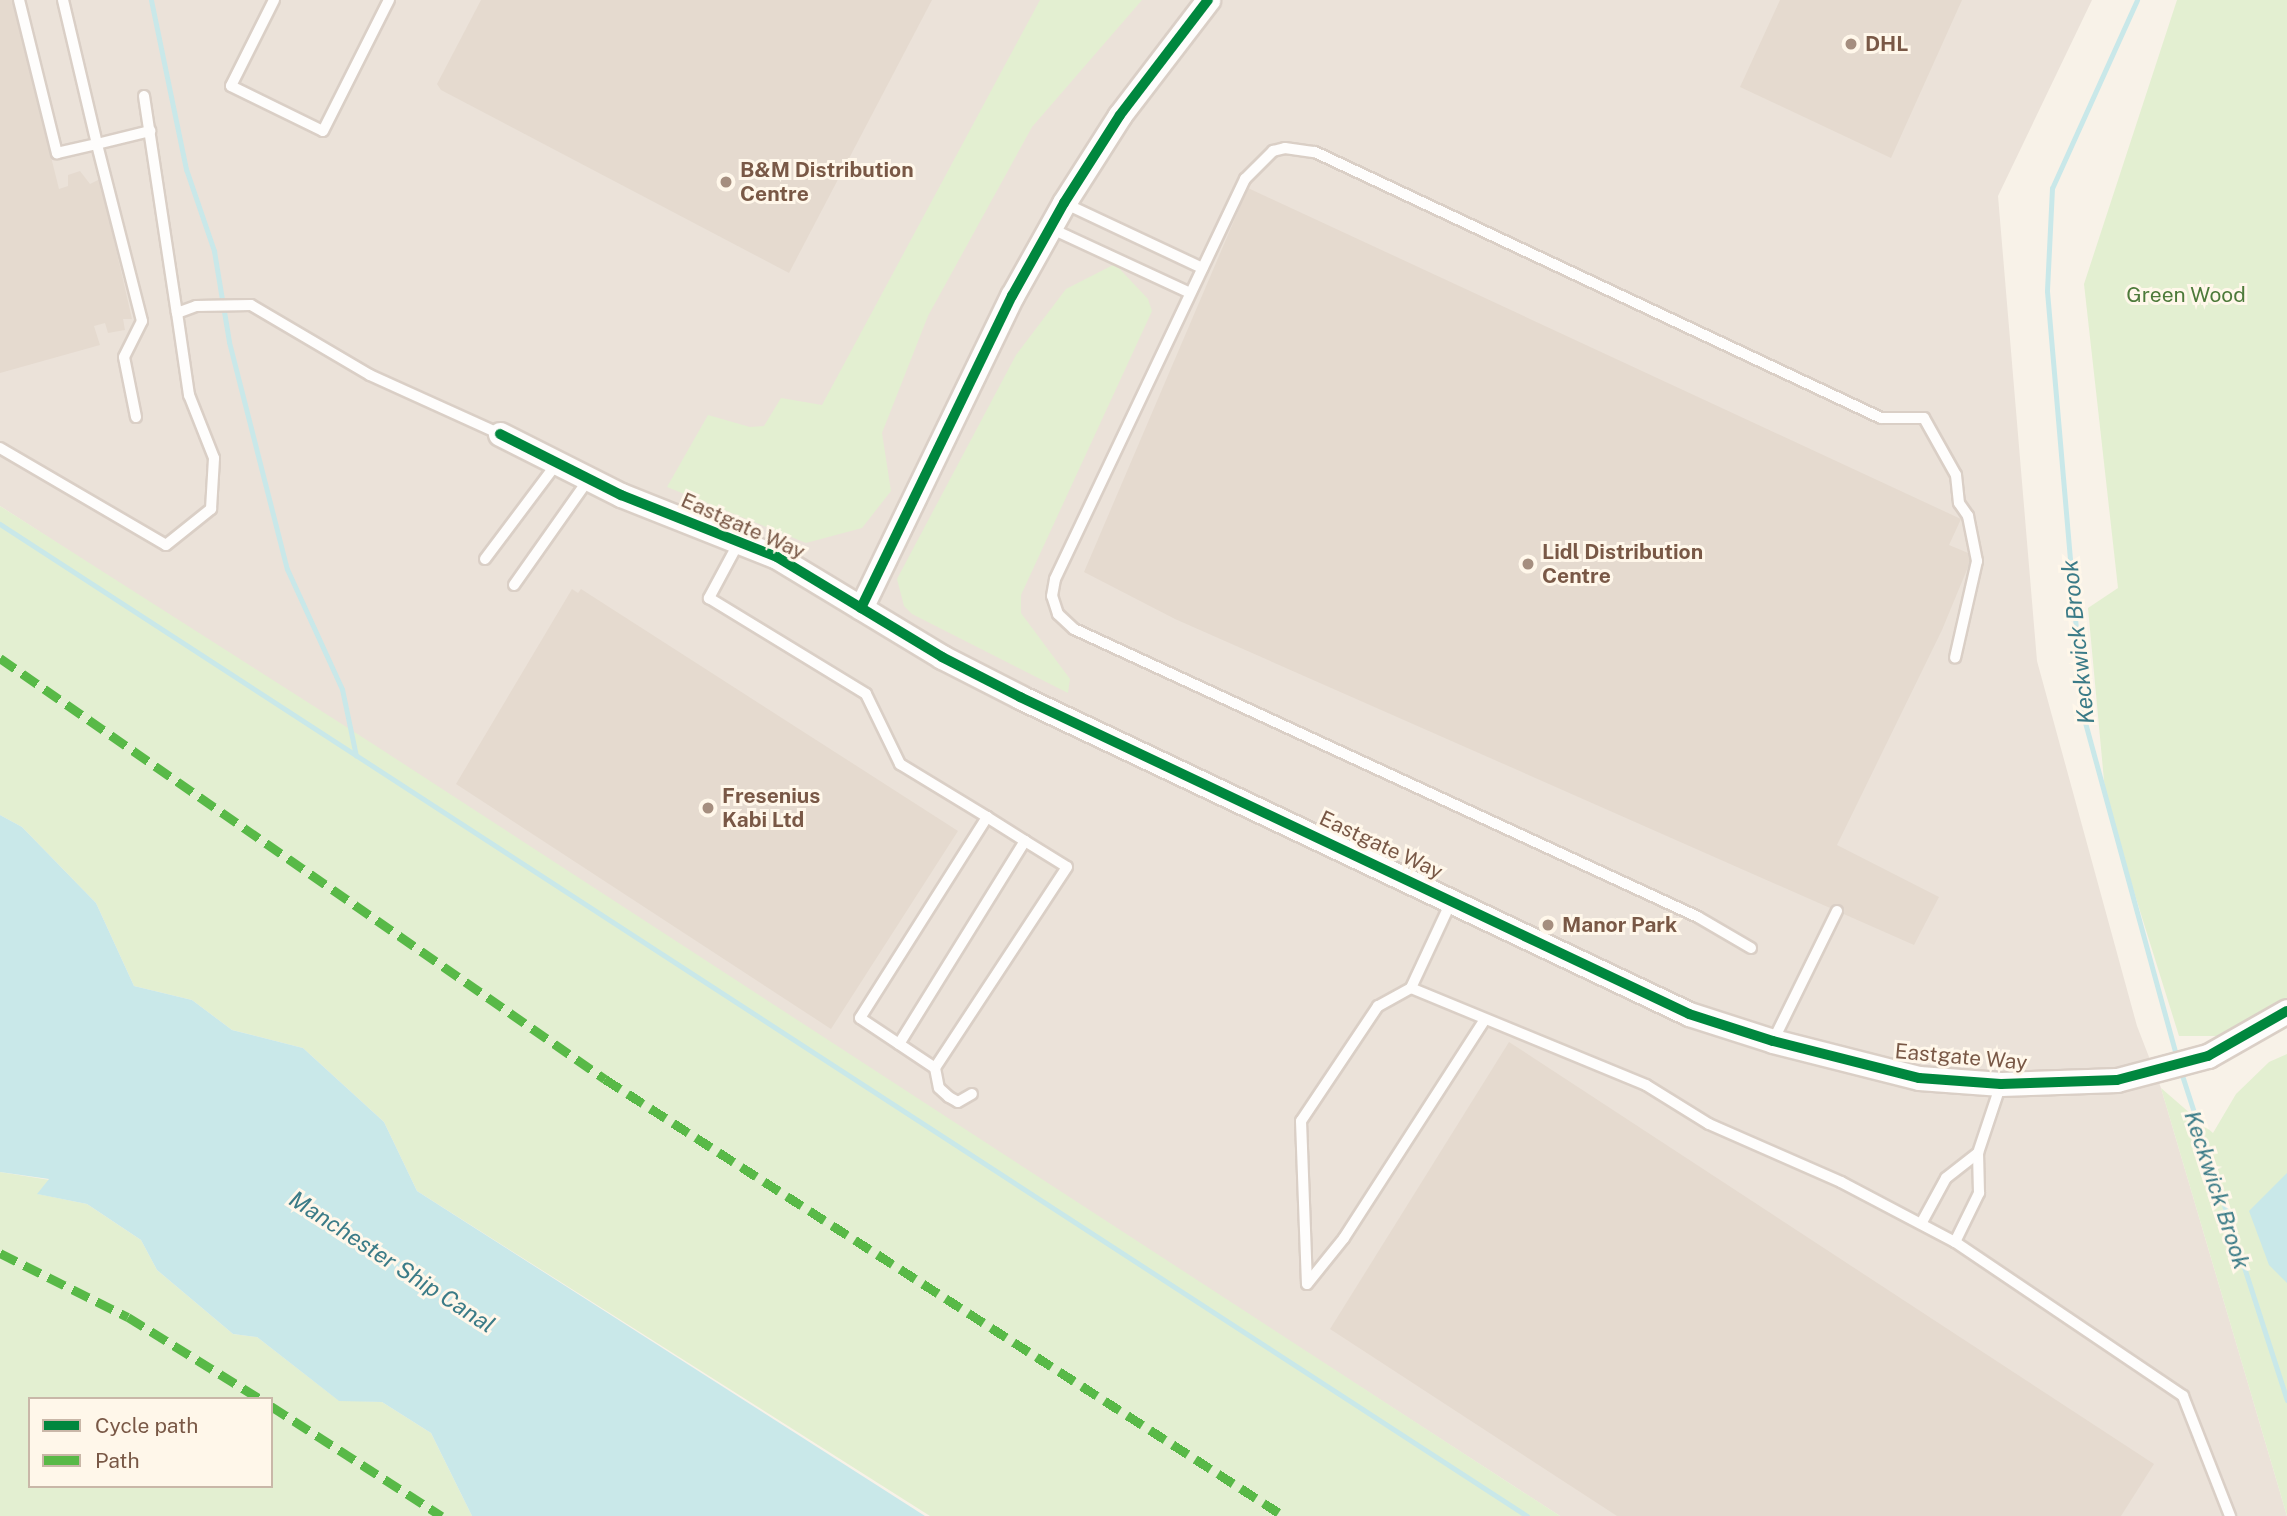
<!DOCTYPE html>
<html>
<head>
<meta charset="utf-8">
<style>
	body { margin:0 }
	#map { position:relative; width:2287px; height:1516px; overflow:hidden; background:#f8f2e8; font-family:"Public Sans",sans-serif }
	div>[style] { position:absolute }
	.industrial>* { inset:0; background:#ebe2d9 }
	.green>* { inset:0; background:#e3efd1 }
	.water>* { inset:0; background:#c9e8e9 }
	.stream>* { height:5px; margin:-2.5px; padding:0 2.5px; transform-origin:2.5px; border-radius:2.5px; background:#c9e8e9 }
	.building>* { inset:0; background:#e5dacf }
	.roads { filter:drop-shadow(2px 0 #dacfc6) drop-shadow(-2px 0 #dacfc6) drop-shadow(0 2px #dacfc6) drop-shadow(0 -2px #dacfc6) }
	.lane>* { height:10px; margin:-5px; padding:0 5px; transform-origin:5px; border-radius:5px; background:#fefdfc }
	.street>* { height:23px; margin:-11.5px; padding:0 11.5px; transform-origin:11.5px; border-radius:11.5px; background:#fefdfc }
	.quiet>* { height:9px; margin-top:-4.5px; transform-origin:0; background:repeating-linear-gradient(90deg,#58b947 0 18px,transparent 0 27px) }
	.cycleway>* { height:10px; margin:-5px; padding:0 5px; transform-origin:5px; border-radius:5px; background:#00873e }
	.dots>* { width:19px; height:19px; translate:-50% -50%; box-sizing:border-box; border:4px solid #fff7ea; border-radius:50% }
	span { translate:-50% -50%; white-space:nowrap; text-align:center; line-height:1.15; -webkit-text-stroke:6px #fff7ea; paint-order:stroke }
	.poi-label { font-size:21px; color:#795846; font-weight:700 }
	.left { translate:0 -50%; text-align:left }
	.park-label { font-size:21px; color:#4d7a3a }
	.street-label { font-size:21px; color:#795846 }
	.water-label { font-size:23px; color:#3b7b87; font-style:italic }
	.legend { position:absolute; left:28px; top:1397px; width:245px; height:91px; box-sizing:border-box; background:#fff7ea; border:2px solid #c9b7a8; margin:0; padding:9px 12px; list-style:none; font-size:21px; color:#795846 }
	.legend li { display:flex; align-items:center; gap:14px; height:35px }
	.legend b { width:35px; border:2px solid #c9b7a8 }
</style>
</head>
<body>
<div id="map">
	<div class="industrial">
		<div style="clip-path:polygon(0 0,2092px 0,1998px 196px,2037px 661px,2137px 1026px,2161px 1088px,2287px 1516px,1560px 1516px,0 506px)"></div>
	</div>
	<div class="green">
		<div style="clip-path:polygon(1040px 0,1142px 0,1032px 127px,928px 316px,882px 433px,891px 491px,862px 528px,806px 543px,667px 487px,708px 415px,750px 427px,764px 426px,781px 398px,822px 405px)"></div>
		<div style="clip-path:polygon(2177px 0,2287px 0,2287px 1011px,2243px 1036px,2179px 1036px,2106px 802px,2088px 608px,2118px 588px,2084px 284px)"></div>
		<div style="clip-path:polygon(1115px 264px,1148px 299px,1152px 311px,1021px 595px,1021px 613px,1070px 679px,1068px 693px,912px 614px,904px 606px,897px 579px,1016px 355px,1066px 289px)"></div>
		<div style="clip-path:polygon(0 506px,370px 742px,1560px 1516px,930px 1516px,417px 1191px,384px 1122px,303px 1048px,232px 1030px,192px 1000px,134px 986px,96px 903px,22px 827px,0 815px)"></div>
		<div style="clip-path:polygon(2287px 1054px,2287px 1516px,2161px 1088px,2213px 1133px,2236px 1094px,2269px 1062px)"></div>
		<div style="clip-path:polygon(evenodd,0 1172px,50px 1180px,38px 1194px,87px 1204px,141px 1240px,157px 1270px,233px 1334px,257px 1337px,338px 1400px,382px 1402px,431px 1433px,472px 1516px,0 1516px,0 1172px,30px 1399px,271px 1399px,271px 1486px,30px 1486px,30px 1399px)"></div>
	</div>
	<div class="water">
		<div style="clip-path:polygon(0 815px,22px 827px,96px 903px,134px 986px,192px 1000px,232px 1030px,303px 1048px,384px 1122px,417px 1191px,925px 1516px,472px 1516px,431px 1433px,382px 1402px,339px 1401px,257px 1337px,233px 1334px,157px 1270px,141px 1240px,87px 1204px,37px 1194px,49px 1179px,0 1172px)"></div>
		<div style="clip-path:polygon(2287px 1173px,2287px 1283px,2269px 1265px,2249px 1211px)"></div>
	</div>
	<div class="stream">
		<div style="left:151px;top:0;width:173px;rotate:78.3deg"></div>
		<div style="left:186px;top:169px;width:87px;rotate:71.1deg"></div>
		<div style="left:214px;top:251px;width:92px;rotate:80.6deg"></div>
		<div style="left:229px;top:342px;width:234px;rotate:75.7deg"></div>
		<div style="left:287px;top:569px;width:132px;rotate:65.4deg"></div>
		<div style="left:342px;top:689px;width:68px;rotate:78.2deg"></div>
		<div style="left:2137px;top:0;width:206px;rotate:114.3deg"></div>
		<div style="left:2052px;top:188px;width:103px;rotate:92.8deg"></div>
		<div style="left:2047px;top:291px;width:426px;rotate:85.1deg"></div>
		<div style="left:2083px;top:715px;width:357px;rotate:74.7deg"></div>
		<div style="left:0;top:524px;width:1821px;rotate:33.01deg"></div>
		<div style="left:2180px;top:1069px;width:348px;rotate:72.1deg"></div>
	</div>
	<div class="building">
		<div style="clip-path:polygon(0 0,12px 0,59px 189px,68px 186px,68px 175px,80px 171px,90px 184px,100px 179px,132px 319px,123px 319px,125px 330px,108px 333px,105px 323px,94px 326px,100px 345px,0 373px)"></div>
		<div style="clip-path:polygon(481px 0,932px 0,789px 273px,441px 90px,437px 84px)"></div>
		<div style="clip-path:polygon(1780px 0,1962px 0,1891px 158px,1740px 87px)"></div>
		<div style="clip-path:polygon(1248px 188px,1961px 519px,1949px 545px,1973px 555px,1942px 630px,1837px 845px,1939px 897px,1914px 945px,1175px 619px,1084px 572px)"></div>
		<div style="clip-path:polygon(572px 589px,578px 593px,581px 589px,958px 831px,831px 1029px,456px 784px)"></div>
		<div style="clip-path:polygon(1509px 1042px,2154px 1464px,2121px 1516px,1617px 1516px,1330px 1329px)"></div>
	</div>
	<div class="roads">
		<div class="lane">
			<div style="left:19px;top:0;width:158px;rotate:76.1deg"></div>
			<div style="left:57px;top:153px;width:41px;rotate:-12.7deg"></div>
			<div style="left:97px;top:144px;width:148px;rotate:-103.3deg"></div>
			<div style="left:274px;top:0;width:96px;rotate:116.6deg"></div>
			<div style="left:231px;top:86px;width:102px;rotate:26.1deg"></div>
			<div style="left:323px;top:131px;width:147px;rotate:-63.3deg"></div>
			<div style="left:144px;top:96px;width:219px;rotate:81.4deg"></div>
			<div style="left:177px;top:313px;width:20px;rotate:-20deg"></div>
			<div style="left:196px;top:306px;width:55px;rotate:-1deg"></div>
			<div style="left:251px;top:305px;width:138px;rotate:30.5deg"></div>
			<div style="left:370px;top:375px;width:143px;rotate:24.4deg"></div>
			<div style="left:1064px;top:203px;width:153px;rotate:25.2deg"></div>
			<div style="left:1050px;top:228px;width:154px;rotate:24.9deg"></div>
			<div style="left:136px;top:417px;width:61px;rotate:-101.3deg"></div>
			<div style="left:124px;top:357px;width:40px;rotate:-63.4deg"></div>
			<div style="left:142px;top:321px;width:183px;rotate:-104.3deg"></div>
			<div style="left:97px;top:144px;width:55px;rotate:-13.8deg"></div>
			<div style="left:0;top:448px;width:192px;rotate:30.3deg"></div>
			<div style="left:166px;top:545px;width:58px;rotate:-38.7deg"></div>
			<div style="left:211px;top:509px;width:51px;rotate:-86.6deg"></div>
			<div style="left:214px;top:458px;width:68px;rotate:-111.6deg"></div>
			<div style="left:189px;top:395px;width:83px;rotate:-98.3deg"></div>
			<div style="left:739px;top:542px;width:64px;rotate:118.2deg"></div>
			<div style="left:709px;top:598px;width:184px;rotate:31.4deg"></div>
			<div style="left:866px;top:694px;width:78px;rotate:64.1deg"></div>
			<div style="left:900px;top:764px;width:102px;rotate:31.3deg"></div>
			<div style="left:987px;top:817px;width:45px;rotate:32.3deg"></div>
			<div style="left:1025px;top:841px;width:49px;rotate:31.8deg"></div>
			<div style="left:1067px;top:867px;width:240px;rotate:123.3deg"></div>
			<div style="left:935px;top:1068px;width:90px;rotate:-146.3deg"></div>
			<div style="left:860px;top:1018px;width:238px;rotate:-57.7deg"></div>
			<div style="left:485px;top:559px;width:120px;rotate:-53.1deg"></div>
			<div style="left:514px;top:585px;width:128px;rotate:-54.8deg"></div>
			<div style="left:1452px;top:900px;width:97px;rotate:115deg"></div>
			<div style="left:1411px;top:988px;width:254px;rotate:22.4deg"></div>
			<div style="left:1646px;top:1085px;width:74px;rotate:31.8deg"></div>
			<div style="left:1709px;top:1124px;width:144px;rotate:23.7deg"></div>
			<div style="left:1841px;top:1182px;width:129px;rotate:27.8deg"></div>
			<div style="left:1955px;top:1242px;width:55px;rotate:-63.9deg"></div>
			<div style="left:1979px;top:1193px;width:40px;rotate:-91.4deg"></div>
			<div style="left:1978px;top:1153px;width:73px;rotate:-71.6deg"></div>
			<div style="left:1751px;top:948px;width:61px;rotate:-149.7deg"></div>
			<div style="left:1698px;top:917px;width:687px;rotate:-155.22deg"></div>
			<div style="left:1074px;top:629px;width:22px;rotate:-137deg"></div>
			<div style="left:1058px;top:614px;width:19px;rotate:-108deg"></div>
			<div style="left:1052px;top:596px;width:17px;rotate:-80deg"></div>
			<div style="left:1055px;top:579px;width:443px;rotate:-64.6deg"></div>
			<div style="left:1245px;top:179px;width:40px;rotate:-45deg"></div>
			<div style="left:1273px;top:151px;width:12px;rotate:-14deg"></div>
			<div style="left:1285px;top:148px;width:30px;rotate:8deg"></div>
			<div style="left:1315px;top:152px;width:625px;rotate:25.17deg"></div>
			<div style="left:1881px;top:418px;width:43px"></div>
			<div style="left:1924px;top:418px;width:65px;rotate:60.7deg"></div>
			<div style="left:1956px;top:475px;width:28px;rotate:84deg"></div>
			<div style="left:1959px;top:503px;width:16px;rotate:55deg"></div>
			<div style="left:1968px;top:516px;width:46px;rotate:78.7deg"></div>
			<div style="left:1977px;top:561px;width:99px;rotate:102.8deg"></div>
			<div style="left:1411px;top:988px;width:38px;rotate:151deg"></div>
			<div style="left:1378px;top:1006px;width:138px;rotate:123.8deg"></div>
			<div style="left:1301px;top:1121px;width:163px;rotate:87.9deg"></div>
			<div style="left:1307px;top:1284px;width:59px;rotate:-51.2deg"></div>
			<div style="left:1344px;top:1238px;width:260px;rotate:-57.2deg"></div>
			<div style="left:1773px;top:1041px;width:145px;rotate:-63.8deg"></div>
			<div style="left:899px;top:1044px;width:239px;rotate:-58.2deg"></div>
			<div style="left:935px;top:1068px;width:20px;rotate:79deg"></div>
			<div style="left:939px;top:1088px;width:13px;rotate:42deg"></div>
			<div style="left:949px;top:1097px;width:10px;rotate:29deg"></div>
			<div style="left:958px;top:1102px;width:16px;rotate:-30deg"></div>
			<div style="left:1922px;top:1222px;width:50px;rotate:-61.4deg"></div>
			<div style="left:1946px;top:1178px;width:41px;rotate:-38deg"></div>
			<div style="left:1955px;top:1242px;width:275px;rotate:34deg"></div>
			<div style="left:2183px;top:1396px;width:129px;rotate:68.6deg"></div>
		</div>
		<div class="street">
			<div style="left:500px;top:434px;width:136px;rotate:26.8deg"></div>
			<div style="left:621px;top:495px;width:168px;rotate:21.7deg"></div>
			<div style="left:777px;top:557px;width:193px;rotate:31.2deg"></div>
			<div style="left:942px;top:657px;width:88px;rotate:27.1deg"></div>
			<div style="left:1020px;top:697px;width:740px;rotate:25.35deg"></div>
			<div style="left:1689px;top:1014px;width:88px;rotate:17.8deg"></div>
			<div style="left:1773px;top:1041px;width:151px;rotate:14.2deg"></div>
			<div style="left:1919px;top:1078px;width:82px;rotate:4.2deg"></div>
			<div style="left:2001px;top:1084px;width:116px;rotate:-2deg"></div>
			<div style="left:2117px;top:1080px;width:94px;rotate:-14.8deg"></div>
			<div style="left:2208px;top:1056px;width:91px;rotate:-29.7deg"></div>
			<div style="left:861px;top:608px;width:347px;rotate:-64.2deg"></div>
			<div style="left:1012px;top:296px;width:107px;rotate:-60.8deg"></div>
			<div style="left:1064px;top:203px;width:104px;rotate:-57.5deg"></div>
			<div style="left:1120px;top:115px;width:145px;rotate:-52.6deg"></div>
		</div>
	</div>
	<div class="quiet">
		<div style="left:0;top:658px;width:737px;rotate:34.83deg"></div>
		<div style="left:605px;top:1079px;width:807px;rotate:32.77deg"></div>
		<div style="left:0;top:1253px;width:143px;rotate:26.6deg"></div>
		<div style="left:128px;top:1317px;width:155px;rotate:31.8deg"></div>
		<div style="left:271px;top:1406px;width:203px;rotate:32.8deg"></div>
	</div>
	<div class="cycleway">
		<div style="left:500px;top:434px;width:136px;rotate:26.8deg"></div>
		<div style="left:621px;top:495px;width:168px;rotate:21.7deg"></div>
		<div style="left:777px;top:557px;width:193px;rotate:31.2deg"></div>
		<div style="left:942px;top:657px;width:88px;rotate:27.1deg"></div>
		<div style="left:1020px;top:697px;width:740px;rotate:25.35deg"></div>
		<div style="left:1689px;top:1014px;width:88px;rotate:17.8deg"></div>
		<div style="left:1773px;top:1041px;width:151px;rotate:14.2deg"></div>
		<div style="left:1919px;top:1078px;width:82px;rotate:4.2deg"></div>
		<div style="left:2001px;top:1084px;width:116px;rotate:-2deg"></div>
		<div style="left:2117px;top:1080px;width:94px;rotate:-14.8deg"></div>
		<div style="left:2208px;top:1056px;width:91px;rotate:-29.7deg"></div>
		<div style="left:861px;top:608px;width:347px;rotate:-64.2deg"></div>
		<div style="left:1012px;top:296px;width:107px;rotate:-60.8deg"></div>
		<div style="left:1064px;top:203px;width:104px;rotate:-57.5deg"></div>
		<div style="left:1120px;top:115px;width:145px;rotate:-52.6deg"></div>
	</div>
	<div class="dots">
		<div style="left:1851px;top:44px;background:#a58e7f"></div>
		<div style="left:726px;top:182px;background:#a58e7f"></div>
		<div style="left:1528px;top:564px;background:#a58e7f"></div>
		<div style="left:708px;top:808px;background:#a58e7f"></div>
		<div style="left:1548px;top:925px;background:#a58e7f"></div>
	</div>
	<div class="poi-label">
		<span class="left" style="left:1865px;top:44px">DHL</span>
		<span class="left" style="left:740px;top:182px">B&amp;M Distribution<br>Centre</span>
		<span class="left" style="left:1542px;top:564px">Lidl Distribution<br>Centre</span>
		<span class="left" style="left:722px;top:808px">Fresenius<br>Kabi Ltd</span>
		<span class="left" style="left:1562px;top:925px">Manor Park</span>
	</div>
	<div class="park-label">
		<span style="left:2186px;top:295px">Green Wood</span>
	</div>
	<div class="street-label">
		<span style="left:743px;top:526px;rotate:24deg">Eastgate Way</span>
		<span style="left:1381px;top:845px;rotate:25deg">Eastgate Way</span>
		<span style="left:1961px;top:1057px;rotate:5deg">Eastgate Way</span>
	</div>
	<div class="water-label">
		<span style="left:2078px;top:642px;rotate:-96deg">Keckwick Brook</span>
		<span style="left:2217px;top:1190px;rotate:72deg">Keckwick Brook</span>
		<span style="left:392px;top:1262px;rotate:33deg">Manchester Ship Canal</span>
	</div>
	<ul class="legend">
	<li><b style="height:9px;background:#00873e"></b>Cycle path</li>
	<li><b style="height:9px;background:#58b947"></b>Path</li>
	</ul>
</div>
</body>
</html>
